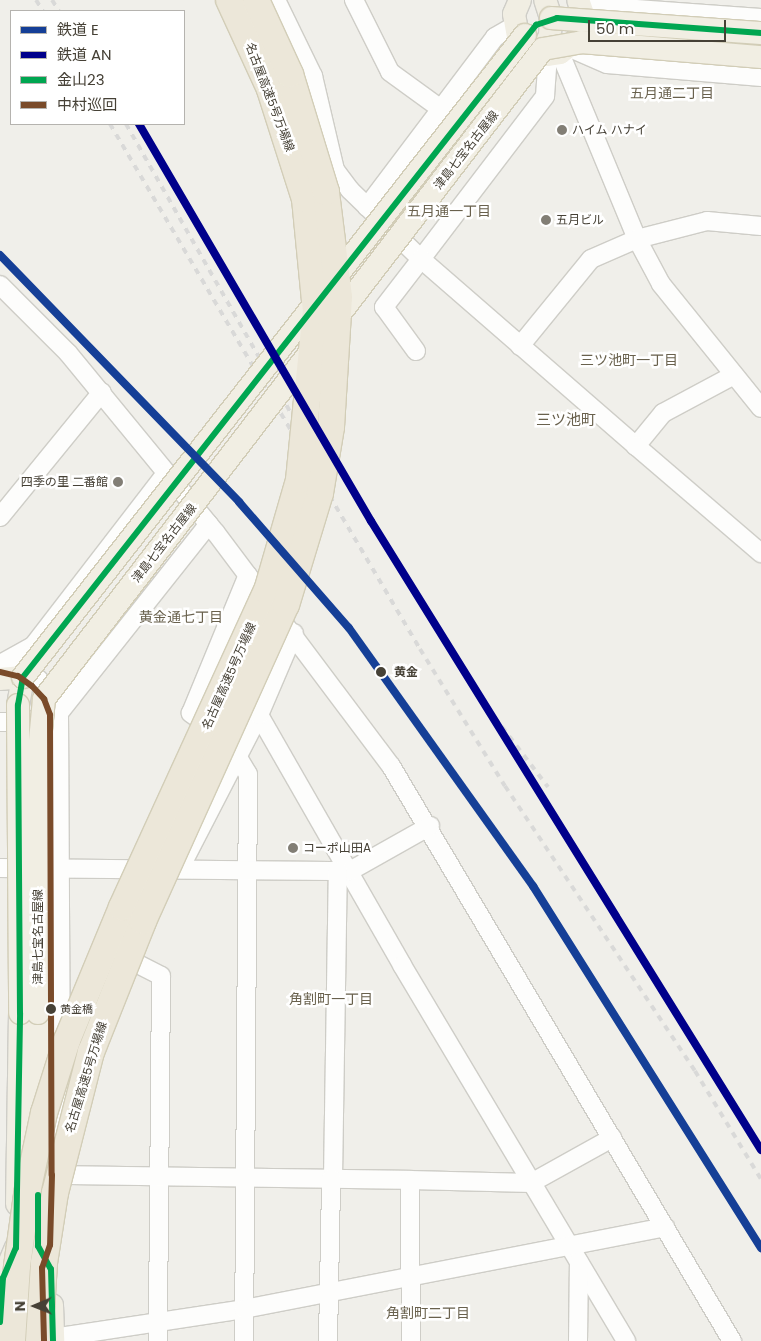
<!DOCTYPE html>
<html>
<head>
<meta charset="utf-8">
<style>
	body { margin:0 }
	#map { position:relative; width:761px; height:1341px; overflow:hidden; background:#f0efea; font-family:Poppins,"Noto Sans JP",sans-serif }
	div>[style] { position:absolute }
	.roads { filter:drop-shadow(1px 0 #cecdc7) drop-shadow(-1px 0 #cecdc7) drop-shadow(0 1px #cecdc7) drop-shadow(0 -1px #cecdc7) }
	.minor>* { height:18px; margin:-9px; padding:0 9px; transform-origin:9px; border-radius:9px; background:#fdfdfc }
	.major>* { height:22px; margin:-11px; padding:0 11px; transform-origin:11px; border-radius:11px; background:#f1eee3 }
	.rail>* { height:4px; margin-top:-2px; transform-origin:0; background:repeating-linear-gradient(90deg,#d9d9d8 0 6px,transparent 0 12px) }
	.bridges { filter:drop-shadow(1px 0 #d2cdb7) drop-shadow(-1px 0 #d2cdb7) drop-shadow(0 1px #d2cdb7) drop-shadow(0 -1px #d2cdb7) }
	.major-bridge>* { height:22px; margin:-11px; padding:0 11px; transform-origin:11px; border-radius:11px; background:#f1eee3 }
	.highway-bridge>* { height:26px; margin:-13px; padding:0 13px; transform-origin:13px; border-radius:13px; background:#ece7d9 }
	.bus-1>* { height:6px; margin:-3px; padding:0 3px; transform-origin:3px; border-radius:3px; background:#00a651 }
	.bus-2>* { height:6px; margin:-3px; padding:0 3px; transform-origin:3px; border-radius:3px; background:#7a4b2a }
	.rail-1>* { height:8px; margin:-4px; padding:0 4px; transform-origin:4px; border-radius:4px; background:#153f97 }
	.rail-2>* { height:8px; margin:-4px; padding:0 4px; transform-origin:4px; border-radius:4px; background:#00008b }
	.dots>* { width:14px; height:14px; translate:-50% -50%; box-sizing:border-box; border:2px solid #fff; border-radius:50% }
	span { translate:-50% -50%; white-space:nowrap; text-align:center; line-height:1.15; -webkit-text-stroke:5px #fff; paint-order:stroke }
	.bus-label { font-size:11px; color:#464136 }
	.left { translate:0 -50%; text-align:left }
	.street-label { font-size:12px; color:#464136 }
	.poi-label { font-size:12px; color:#464136 }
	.right { translate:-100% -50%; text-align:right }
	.stop-label { font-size:12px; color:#464136; font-weight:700 }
	.neighbourhood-label { font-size:14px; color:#69614d }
	.quarter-label { font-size:15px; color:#69614d }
	.legend { position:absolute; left:10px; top:10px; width:175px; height:115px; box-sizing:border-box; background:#fff; border:1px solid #b5b3af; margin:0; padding:6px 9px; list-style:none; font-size:15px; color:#464136 }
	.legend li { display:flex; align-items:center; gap:10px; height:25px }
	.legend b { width:25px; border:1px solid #b5b3af }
	.north { position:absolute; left:10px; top:1281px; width:50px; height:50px; -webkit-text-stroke:4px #fff; paint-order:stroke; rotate:269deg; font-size:14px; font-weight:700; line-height:20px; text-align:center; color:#464136 }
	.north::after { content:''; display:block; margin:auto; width:18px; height:22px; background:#464136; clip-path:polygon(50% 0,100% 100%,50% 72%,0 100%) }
	.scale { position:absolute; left:588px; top:20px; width:138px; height:22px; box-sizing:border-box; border:2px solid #464136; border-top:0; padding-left:6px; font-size:15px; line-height:18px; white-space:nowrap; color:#464136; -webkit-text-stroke:4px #fff; paint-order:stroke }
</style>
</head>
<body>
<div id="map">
	<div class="roads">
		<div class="minor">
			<div style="left:276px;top:0;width:85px;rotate:64deg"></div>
			<div style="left:313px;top:76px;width:97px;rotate:76.8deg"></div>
			<div style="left:335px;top:170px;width:25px;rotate:53deg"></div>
			<div style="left:350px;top:190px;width:99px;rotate:44.2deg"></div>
			<div style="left:421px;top:259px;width:205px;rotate:-52.7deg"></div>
			<div style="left:545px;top:96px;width:41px;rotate:-85.8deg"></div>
			<div style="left:354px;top:0;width:80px;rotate:63.4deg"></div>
			<div style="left:390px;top:72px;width:63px;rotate:36deg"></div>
			<div style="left:581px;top:5px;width:180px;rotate:4.1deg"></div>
			<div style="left:570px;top:48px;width:40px;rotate:23.4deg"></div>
			<div style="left:607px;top:64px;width:155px;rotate:4.8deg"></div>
			<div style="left:560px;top:53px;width:201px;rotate:67.5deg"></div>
			<div style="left:637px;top:239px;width:51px;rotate:61.9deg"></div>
			<div style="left:661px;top:284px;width:159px;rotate:51.1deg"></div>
			<div style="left:367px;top:207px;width:213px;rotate:-53deg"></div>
			<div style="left:495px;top:37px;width:22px;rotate:-30deg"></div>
			<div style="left:0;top:285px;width:96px;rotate:45deg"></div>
			<div style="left:68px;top:353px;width:233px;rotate:50.6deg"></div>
			<div style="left:216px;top:533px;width:291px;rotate:53.1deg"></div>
			<div style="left:391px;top:766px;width:669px;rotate:59.33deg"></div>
			<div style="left:520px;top:346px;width:112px;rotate:-50.8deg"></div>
			<div style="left:591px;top:259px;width:50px;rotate:-23.5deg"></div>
			<div style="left:637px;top:239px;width:72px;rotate:-14.4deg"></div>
			<div style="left:707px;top:221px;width:54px;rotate:5.3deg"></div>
			<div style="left:416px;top:351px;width:54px;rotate:-126deg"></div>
			<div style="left:384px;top:307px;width:61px;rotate:-52.4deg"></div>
			<div style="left:421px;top:259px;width:285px;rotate:41deg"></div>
			<div style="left:734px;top:375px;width:81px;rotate:151.8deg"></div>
			<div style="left:663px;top:413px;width:43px;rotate:129.3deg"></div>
			<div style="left:636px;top:446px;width:165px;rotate:40.6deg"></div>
			<div style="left:0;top:517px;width:161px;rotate:-50.8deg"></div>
			<div style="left:0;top:663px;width:22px;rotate:13deg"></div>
			<div style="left:21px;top:668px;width:20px;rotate:33deg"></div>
			<div style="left:38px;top:679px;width:21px;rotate:47deg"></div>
			<div style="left:52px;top:694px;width:20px;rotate:70deg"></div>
			<div style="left:59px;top:713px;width:329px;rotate:89.7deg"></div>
			<div style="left:2px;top:663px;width:35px;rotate:-29deg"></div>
			<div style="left:33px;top:646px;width:218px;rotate:-52.4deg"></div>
			<div style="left:259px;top:715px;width:288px;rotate:60.2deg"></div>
			<div style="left:402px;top:965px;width:438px;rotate:59.2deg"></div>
			<div style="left:0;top:722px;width:26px"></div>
			<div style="left:26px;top:722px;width:34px;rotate:-15deg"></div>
			<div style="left:59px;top:713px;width:241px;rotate:-51.6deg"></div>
			<div style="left:214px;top:730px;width:29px;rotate:-144deg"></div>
			<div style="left:191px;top:713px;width:149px;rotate:-67.6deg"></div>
			<div style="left:237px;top:756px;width:21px;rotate:59deg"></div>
			<div style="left:248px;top:774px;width:567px;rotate:90.4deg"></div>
			<div style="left:0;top:868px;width:350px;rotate:0.5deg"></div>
			<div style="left:350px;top:871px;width:92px;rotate:-29.4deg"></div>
			<div style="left:180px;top:868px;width:172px;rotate:-62.7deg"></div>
			<div style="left:259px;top:715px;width:89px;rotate:-66.9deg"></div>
			<div style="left:134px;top:962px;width:30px;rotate:27deg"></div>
			<div style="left:161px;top:976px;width:365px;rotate:90.5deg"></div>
			<div style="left:61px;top:1078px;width:59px;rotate:90deg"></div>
			<div style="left:64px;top:1164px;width:11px;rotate:105deg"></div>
			<div style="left:61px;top:1175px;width:349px;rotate:0.8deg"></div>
			<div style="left:333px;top:1178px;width:307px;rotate:-89.1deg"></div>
			<div style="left:53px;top:1338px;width:193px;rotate:-8.6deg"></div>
			<div style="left:244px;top:1309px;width:429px;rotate:-11deg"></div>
			<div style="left:328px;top:1341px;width:163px;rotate:-88.9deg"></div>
			<div style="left:411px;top:1341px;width:161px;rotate:-90.4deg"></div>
			<div style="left:410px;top:1180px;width:121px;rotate:1.4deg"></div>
			<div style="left:531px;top:1183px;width:93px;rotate:-29.1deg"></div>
			<div style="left:578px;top:1341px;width:79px;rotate:-89.3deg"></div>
		</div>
		<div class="major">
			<div style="left:520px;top:0;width:15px;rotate:113deg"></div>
			<div style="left:514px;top:14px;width:23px;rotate:80deg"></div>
			<div style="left:518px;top:37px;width:24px;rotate:42deg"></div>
			<div style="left:536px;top:53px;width:12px;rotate:9deg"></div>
			<div style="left:548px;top:55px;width:12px;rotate:-9deg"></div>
			<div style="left:560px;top:53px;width:23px;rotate:-38deg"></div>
			<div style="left:578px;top:39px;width:23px;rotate:-75deg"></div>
			<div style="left:584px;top:17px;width:18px;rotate:-109deg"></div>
			<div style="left:543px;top:49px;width:15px;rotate:-62deg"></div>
			<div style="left:550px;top:36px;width:18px;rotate:-87deg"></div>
			<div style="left:551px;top:18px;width:19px;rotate:-108deg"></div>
			<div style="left:0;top:679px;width:23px;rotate:-5deg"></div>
			<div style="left:23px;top:677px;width:28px;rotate:100deg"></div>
			<div style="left:38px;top:1013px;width:105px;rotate:90deg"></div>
			<div style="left:38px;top:1178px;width:68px;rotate:90deg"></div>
			<div style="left:17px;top:1204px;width:191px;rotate:-89.1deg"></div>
			<div style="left:52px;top:1305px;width:36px;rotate:88deg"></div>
			<div style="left:0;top:1322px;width:44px;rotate:-86.1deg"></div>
			<div style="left:3px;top:1278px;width:33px;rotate:-67deg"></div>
		</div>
	</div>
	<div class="rail">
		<div style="left:36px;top:0;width:13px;rotate:58deg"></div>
		<div style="left:52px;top:0;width:13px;rotate:58deg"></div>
		<div style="left:110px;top:124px;width:610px;rotate:59.44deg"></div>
		<div style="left:420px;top:649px;width:161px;rotate:58.2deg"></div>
		<div style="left:505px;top:786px;width:343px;rotate:56.3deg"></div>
		<div style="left:695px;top:1071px;width:127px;rotate:58.6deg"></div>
		<div style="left:126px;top:124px;width:391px;rotate:60.3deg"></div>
		<div style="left:480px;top:698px;width:112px;rotate:52.6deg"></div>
	</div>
	<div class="bridges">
		<div class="major-bridge">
			<div style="left:551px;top:18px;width:211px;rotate:4.1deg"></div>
			<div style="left:23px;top:677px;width:815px;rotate:-51.98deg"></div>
			<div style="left:18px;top:705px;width:308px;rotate:89.6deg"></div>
			<div style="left:38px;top:1013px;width:262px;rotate:-89.8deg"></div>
			<div style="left:39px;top:751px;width:52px;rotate:-84.5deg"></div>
			<div style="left:44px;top:699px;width:819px;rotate:-52.49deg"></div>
			<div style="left:543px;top:49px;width:39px;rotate:-10deg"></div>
			<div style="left:581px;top:42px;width:181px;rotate:4.8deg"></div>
		</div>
		<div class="highway-bridge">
			<div style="left:12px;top:1341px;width:75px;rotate:-86.2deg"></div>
			<div style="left:17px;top:1266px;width:79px;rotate:-82deg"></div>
			<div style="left:28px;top:1188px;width:77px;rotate:-78deg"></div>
			<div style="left:44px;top:1113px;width:77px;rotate:-72.5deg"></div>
			<div style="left:67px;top:1040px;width:144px;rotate:-67.5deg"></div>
			<div style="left:122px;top:907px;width:348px;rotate:-65.4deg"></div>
			<div style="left:267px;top:591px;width:116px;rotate:-73.9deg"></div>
			<div style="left:299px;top:480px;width:170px;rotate:-84.3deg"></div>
			<div style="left:316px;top:311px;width:113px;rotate:-95.6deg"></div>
			<div style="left:305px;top:199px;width:115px;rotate:-107.7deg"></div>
			<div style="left:270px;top:89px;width:98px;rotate:-114.7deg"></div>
			<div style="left:39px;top:1341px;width:78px;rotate:-86.3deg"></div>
			<div style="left:44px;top:1263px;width:71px;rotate:-81.1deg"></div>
			<div style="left:55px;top:1193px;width:146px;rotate:-75.7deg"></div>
			<div style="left:91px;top:1052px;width:141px;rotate:-68.3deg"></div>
			<div style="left:143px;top:921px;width:347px;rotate:-65.7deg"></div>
			<div style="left:286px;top:605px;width:117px;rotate:-73.1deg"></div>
			<div style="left:320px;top:493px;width:67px;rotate:-80.5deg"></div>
			<div style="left:331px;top:427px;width:130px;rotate:-86.5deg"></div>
			<div style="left:339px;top:297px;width:106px;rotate:-97.1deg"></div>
			<div style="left:326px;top:192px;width:123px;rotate:-107deg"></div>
			<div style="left:290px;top:74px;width:81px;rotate:-114.7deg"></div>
		</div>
	</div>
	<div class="bus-1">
		<div style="left:38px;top:1195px;width:51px;rotate:90deg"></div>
		<div style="left:38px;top:1246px;width:26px;rotate:61deg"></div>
		<div style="left:51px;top:1269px;width:72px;rotate:88.4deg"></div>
		<div style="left:0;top:1322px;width:44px;rotate:-86.1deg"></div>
		<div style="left:3px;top:1278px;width:33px;rotate:-67deg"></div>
		<div style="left:16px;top:1248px;width:235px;rotate:-89deg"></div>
		<div style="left:20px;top:1013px;width:308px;rotate:-90.4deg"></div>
		<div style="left:18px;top:705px;width:28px;rotate:-80deg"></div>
		<div style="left:23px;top:677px;width:830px;rotate:-51.8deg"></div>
		<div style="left:536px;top:25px;width:22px;rotate:-18deg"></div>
		<div style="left:557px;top:18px;width:205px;rotate:4.2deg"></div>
	</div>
	<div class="bus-2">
		<div style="left:0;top:672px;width:18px;rotate:13deg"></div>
		<div style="left:18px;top:676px;width:17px;rotate:36deg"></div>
		<div style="left:32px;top:686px;width:18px;rotate:47deg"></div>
		<div style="left:44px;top:699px;width:17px;rotate:69deg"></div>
		<div style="left:50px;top:715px;width:460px;rotate:89.8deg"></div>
		<div style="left:52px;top:1175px;width:70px;rotate:91.6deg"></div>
		<div style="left:50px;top:1245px;width:24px;rotate:109deg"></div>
		<div style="left:42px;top:1268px;width:73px;rotate:88.4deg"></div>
	</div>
	<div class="rail-1">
		<div style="left:0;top:255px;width:344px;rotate:45.9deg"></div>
		<div style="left:239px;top:502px;width:167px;rotate:48.9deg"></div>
		<div style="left:349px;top:628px;width:317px;rotate:54.5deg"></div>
		<div style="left:533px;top:886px;width:428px;rotate:57.8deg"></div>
	</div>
	<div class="rail-2">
		<div style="left:139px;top:124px;width:460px;rotate:59.7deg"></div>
		<div style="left:371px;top:521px;width:740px;rotate:58.2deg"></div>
	</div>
	<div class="dots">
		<div style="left:562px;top:130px;background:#827e75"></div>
		<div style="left:546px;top:220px;background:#827e75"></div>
		<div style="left:118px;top:482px;background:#827e75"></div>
		<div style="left:381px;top:672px;background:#464136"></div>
		<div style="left:293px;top:848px;background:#827e75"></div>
		<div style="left:51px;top:1009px;background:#464136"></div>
	</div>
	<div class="bus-label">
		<span class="left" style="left:60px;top:1009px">黄金橋</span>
	</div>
	<div class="street-label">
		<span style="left:270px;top:97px;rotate:69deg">名古屋高速5号万場線</span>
		<span style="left:466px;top:150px;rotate:-52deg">津島七宝名古屋線</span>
		<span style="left:164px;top:543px;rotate:-52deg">津島七宝名古屋線</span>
		<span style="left:229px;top:676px;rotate:-66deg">名古屋高速5号万場線</span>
		<span style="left:38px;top:937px;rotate:-90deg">津島七宝名古屋線</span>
		<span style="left:86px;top:1077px;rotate:-73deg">名古屋高速5号万場線</span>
	</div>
	<div class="poi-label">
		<span class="left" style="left:572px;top:130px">ハイム ハナイ</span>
		<span class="left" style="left:556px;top:220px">五月ビル</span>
		<span class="right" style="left:108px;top:482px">四季の里 二番館</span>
		<span class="left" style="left:303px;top:848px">コーポ山田A</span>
	</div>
	<div class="stop-label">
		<span class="left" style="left:394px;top:672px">黄金</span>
	</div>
	<div class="neighbourhood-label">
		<span style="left:672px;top:93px">五月通二丁目</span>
		<span style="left:449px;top:211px">五月通一丁目</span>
		<span style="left:629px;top:360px">三ツ池町一丁目</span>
		<span style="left:181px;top:617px">黄金通七丁目</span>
		<span style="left:331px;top:999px">角割町一丁目</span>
		<span style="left:428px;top:1313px">角割町二丁目</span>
	</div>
	<div class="quarter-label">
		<span style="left:566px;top:420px">三ツ池町</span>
	</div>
	<ul class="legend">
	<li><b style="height:6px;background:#153f97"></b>鉄道 E</li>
	<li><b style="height:6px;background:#00008b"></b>鉄道 AN</li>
	<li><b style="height:6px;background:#00a651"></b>金山23</li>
	<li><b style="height:6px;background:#7a4b2a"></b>中村巡回</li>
	</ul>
	<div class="north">N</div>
	<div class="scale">50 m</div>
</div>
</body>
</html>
